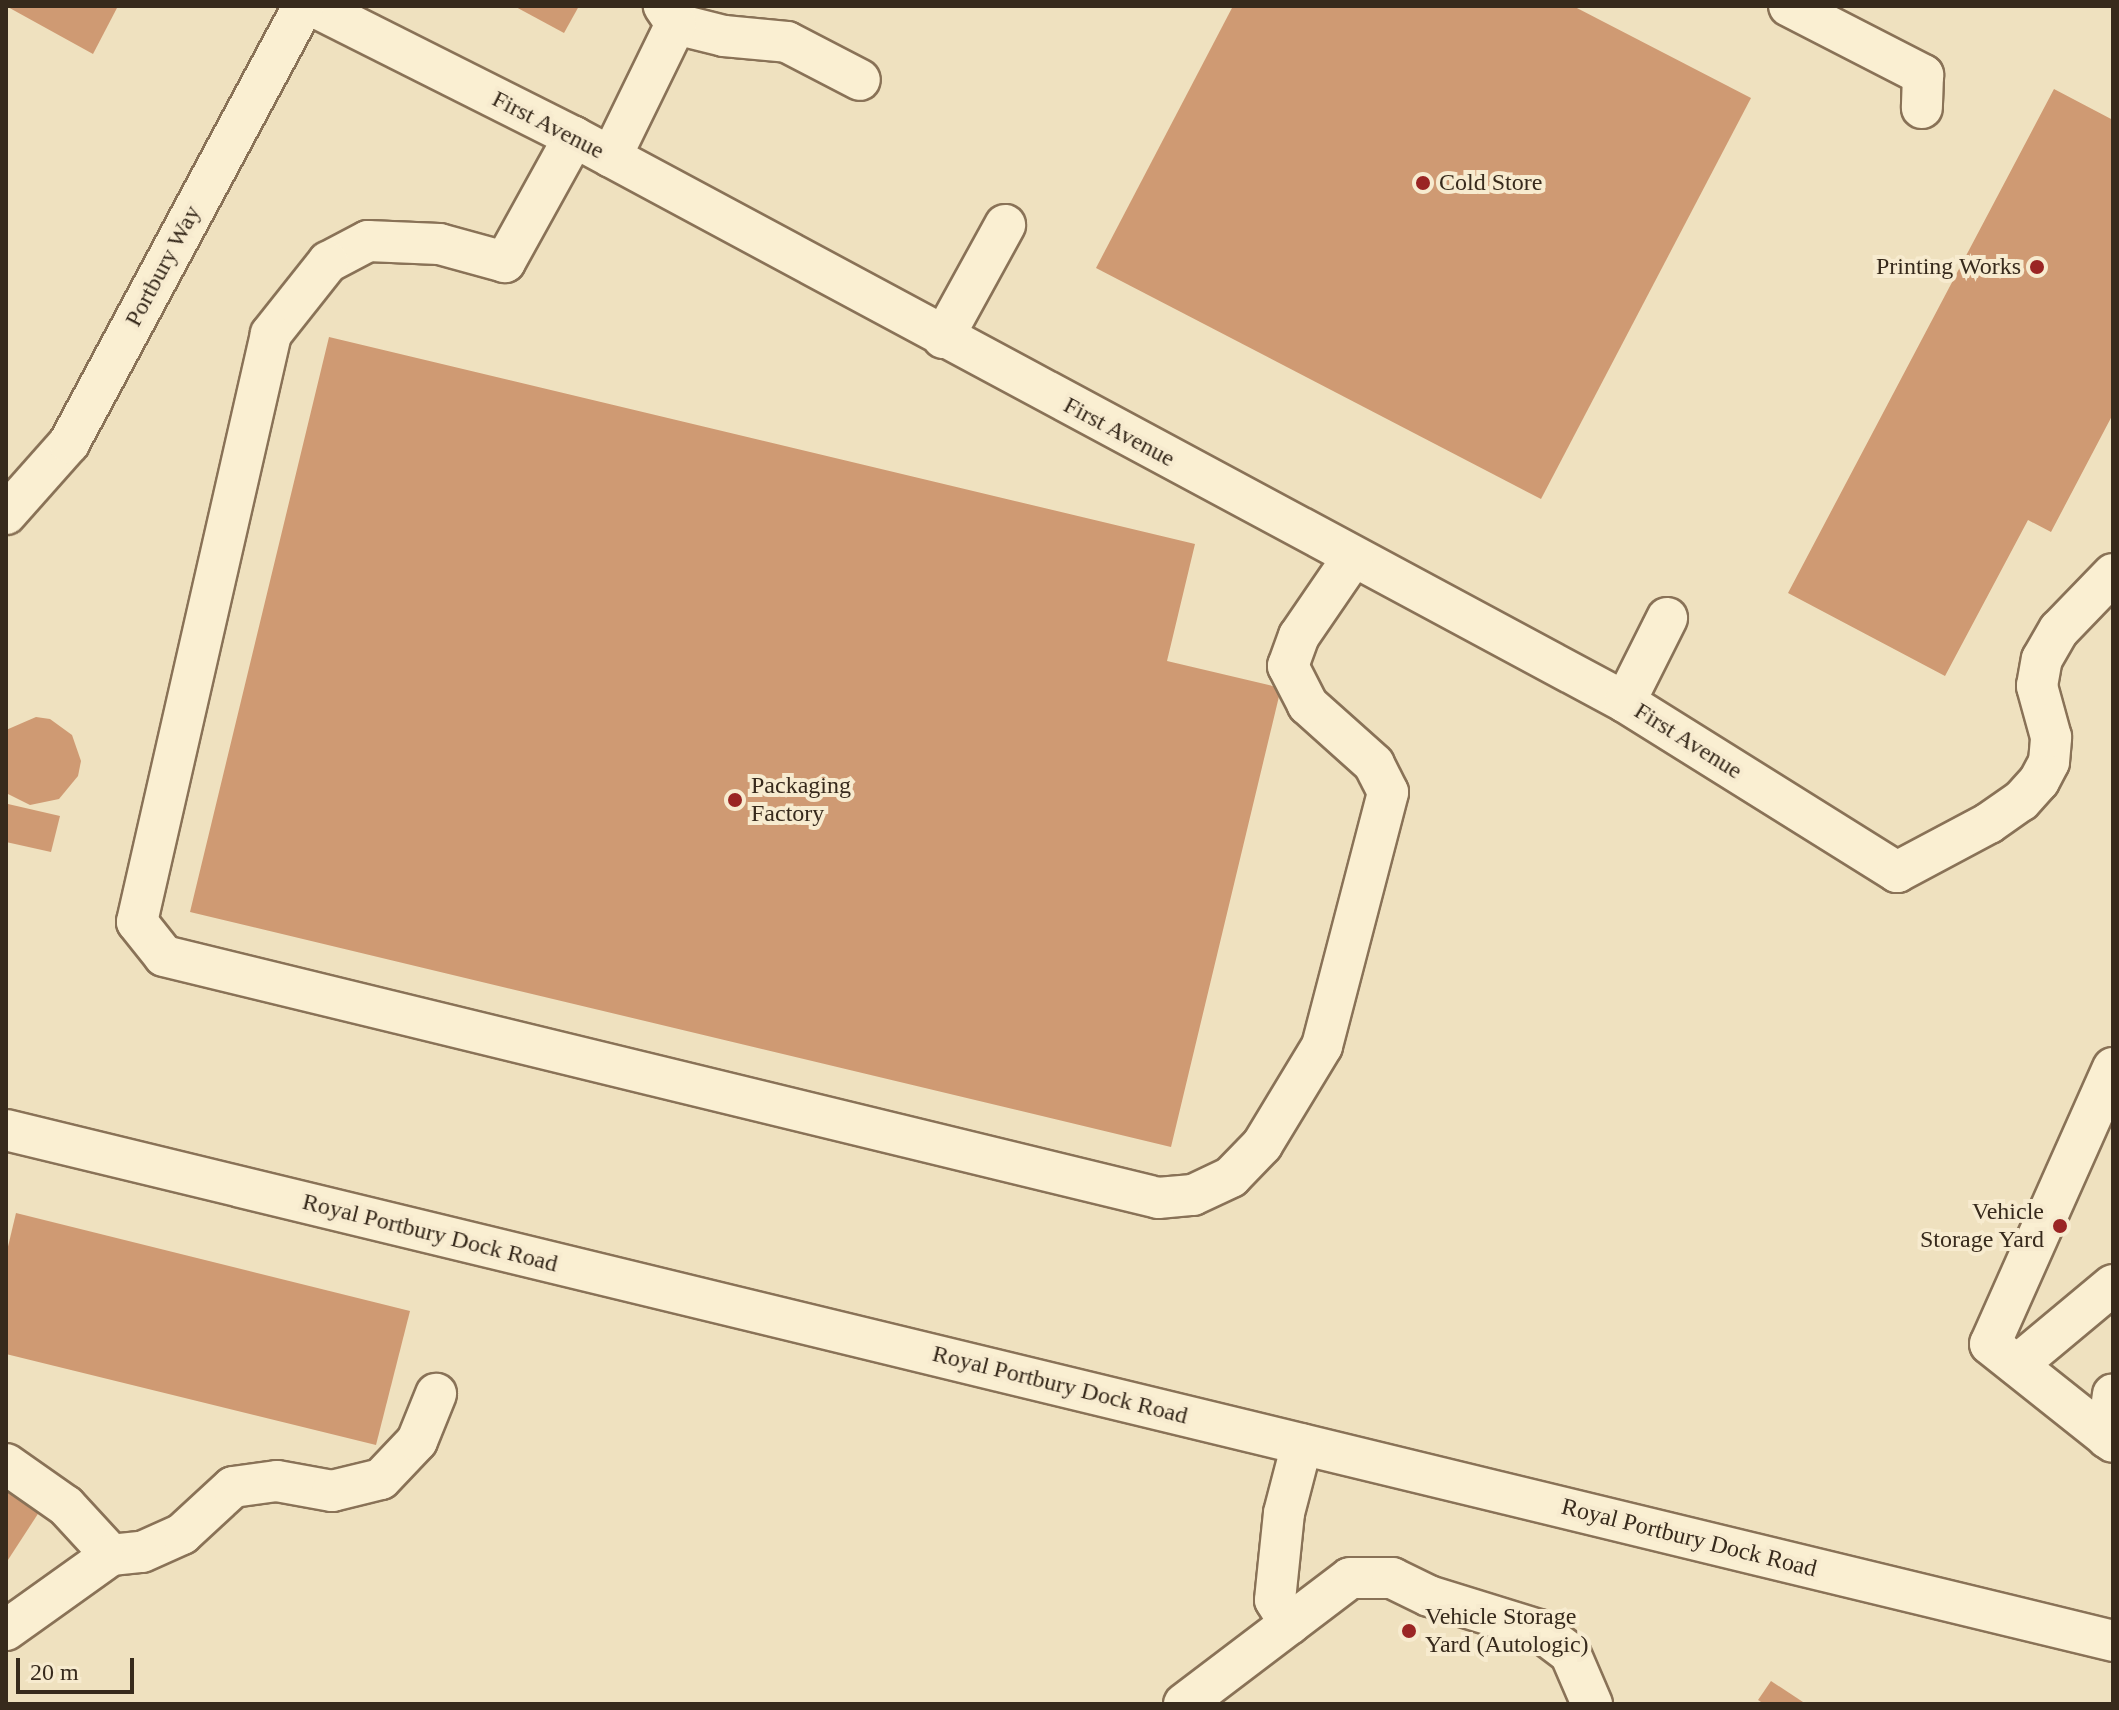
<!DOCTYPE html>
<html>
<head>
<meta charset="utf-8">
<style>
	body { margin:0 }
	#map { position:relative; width:2119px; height:1710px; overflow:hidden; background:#efe1bf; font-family:"Times New Roman",serif }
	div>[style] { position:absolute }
	.building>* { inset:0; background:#cf9a73 }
	.roads { filter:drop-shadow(2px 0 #897257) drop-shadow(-2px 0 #897257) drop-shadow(0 2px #897257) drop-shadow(0 -2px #897257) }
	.minor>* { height:40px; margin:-20px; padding:0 20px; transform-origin:20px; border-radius:20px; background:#faefd2 }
	.dots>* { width:22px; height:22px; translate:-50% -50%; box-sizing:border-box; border:4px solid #f7ebcf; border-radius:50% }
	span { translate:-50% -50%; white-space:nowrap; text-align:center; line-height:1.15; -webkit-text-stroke:8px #f7ebcf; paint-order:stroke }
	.street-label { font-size:24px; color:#372a1c }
	.poi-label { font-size:24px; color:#372a1c }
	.left { translate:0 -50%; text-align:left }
	.right { translate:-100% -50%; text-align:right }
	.frame { position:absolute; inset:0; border:8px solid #372a1c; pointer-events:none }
	.scale { position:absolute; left:16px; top:1658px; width:118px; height:36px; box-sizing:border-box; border:4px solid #372a1c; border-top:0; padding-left:10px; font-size:24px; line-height:28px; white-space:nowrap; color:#372a1c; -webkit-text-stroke:6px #f7ebcf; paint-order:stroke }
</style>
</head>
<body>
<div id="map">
	<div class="building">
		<div style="clip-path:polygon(6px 6px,118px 6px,93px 54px)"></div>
		<div style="clip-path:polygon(514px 6px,579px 6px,564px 33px)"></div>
		<div style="clip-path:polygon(1233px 6px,1573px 6px,1751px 98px,1541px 499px,1096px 268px)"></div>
		<div style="clip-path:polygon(2054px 89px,2113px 120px,2113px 414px,2051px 532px,2028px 520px,1945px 676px,1788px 593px)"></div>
		<div style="clip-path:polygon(329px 337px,1195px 544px,1167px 661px,1281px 688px,1171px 1147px,190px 912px)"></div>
		<div style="clip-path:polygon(36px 717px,50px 719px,72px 735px,81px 761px,78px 776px,59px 799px,30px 805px,6px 793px,6px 730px)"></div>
		<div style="clip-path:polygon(8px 804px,60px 816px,51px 852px,6px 842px)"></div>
		<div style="clip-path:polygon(16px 1213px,410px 1311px,376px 1445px,6px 1354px,6px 1255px)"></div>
		<div style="clip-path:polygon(6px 1479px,45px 1503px,6px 1563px)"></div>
		<div style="clip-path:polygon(1771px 1681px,1806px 1704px,1764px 1704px,1758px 1700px)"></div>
	</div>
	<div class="roads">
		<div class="minor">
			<div style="left:313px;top:6px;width:292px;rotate:26.7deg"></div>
			<div style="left:574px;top:137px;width:1193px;rotate:28.26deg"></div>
			<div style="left:1625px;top:702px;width:321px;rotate:32deg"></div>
			<div style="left:1897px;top:872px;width:104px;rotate:-28deg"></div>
			<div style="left:1989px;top:823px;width:39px;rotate:-35deg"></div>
			<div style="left:2021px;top:801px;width:27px;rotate:-48deg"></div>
			<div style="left:2039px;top:781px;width:21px;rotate:-62deg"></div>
			<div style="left:2049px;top:762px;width:25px;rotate:-85deg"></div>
			<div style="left:2051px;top:737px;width:53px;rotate:-105.4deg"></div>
			<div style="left:2037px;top:686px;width:27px;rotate:-80deg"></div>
			<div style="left:2042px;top:659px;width:34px;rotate:-60deg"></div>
			<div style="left:2059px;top:630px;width:78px;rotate:-46deg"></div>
			<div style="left:1789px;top:6px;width:151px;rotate:27.2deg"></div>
			<div style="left:1923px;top:75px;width:33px;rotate:92deg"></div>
			<div style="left:676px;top:24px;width:49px;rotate:14deg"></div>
			<div style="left:724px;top:36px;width:63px;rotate:5.4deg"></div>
			<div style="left:787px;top:42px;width:82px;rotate:27.5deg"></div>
			<div style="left:574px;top:137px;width:143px;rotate:118.9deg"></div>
			<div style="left:505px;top:262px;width:68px;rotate:-164.7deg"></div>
			<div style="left:439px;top:244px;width:71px;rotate:-177.6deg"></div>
			<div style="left:368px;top:241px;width:45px;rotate:152.3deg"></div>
			<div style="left:328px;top:262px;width:92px;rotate:128.4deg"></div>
			<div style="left:271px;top:334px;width:603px;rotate:102.84deg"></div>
			<div style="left:137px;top:922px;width:43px;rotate:51.5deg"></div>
			<div style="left:164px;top:956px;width:1023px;rotate:13.68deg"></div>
			<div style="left:1158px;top:1198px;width:35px;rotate:-5deg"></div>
			<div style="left:1193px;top:1195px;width:42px;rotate:-25.3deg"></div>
			<div style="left:1231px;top:1177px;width:45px;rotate:-45.9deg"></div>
			<div style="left:1262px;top:1145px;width:116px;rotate:-58.8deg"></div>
			<div style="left:1322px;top:1046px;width:262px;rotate:-75.4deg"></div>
			<div style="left:1388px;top:792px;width:31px;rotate:-117deg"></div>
			<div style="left:1374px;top:764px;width:89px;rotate:-138.2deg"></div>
			<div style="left:1308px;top:705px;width:44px;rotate:-117.1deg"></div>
			<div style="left:1288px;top:666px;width:32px;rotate:-70deg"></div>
			<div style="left:1299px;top:636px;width:96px;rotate:-55.6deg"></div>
			<div style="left:611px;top:157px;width:148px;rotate:-64deg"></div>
			<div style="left:676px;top:24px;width:22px;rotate:-124deg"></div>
			<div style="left:943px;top:338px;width:129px;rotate:-61.2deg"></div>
			<div style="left:6px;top:514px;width:95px;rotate:-48.4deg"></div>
			<div style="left:69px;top:443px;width:496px;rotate:-61.8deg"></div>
			<div style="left:1625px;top:702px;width:94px;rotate:-63.4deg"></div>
			<div style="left:2113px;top:1068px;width:302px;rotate:114deg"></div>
			<div style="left:1990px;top:1344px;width:157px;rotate:38.5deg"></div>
			<div style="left:6px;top:1130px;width:2168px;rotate:13.63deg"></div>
			<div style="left:2017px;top:1365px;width:125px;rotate:-39.8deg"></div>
			<div style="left:2107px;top:1438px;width:44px;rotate:-82.2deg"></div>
			<div style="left:6px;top:1464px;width:73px;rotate:35deg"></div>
			<div style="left:66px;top:1506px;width:67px;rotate:47.4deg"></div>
			<div style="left:1290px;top:1624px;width:28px;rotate:-122deg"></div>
			<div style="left:1275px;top:1600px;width:87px;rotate:-84.1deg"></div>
			<div style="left:1284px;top:1513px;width:71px;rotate:-75.4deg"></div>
			<div style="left:6px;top:1630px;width:129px;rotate:-35.5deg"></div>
			<div style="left:111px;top:1555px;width:31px;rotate:-6deg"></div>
			<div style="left:142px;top:1552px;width:44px;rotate:-24.2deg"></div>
			<div style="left:182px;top:1534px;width:69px;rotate:-42.7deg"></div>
			<div style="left:233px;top:1487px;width:44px;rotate:-7.8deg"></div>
			<div style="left:277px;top:1481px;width:56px;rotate:10.3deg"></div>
			<div style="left:332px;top:1491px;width:50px;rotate:-13.8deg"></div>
			<div style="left:381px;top:1479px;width:52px;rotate:-46.5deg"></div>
			<div style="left:417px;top:1441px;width:51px;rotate:-68deg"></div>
			<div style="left:1184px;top:1704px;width:208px;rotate:-37.2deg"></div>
			<div style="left:1350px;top:1578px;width:42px"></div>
			<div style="left:1392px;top:1578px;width:41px;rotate:25.9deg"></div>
			<div style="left:1429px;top:1596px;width:115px;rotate:17.2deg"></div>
			<div style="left:1539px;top:1630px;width:39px;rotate:37deg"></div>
			<div style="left:1570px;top:1653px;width:56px;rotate:66.7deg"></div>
		</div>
	</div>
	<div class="dots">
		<div style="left:1423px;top:183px;background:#9a2524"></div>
		<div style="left:2037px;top:267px;background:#9a2524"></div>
		<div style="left:735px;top:800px;background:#9a2524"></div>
		<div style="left:2060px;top:1226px;background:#9a2524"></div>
		<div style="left:1409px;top:1631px;background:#9a2524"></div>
	</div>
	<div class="street-label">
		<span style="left:548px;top:125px;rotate:27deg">First Avenue</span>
		<span style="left:163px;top:266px;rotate:-62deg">Portbury Way</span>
		<span style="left:1119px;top:432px;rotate:28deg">First Avenue</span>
		<span style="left:1688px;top:741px;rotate:32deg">First Avenue</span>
		<span style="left:430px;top:1233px;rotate:14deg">Royal Portbury Dock Road</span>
		<span style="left:1060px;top:1385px;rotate:14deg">Royal Portbury Dock Road</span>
		<span style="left:1689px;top:1538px;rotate:14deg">Royal Portbury Dock Road</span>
	</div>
	<div class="poi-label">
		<span class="left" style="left:1439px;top:183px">Cold Store</span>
		<span class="right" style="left:2021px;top:267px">Printing Works</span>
		<span class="left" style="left:751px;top:800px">Packaging<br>Factory</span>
		<span class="right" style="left:2044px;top:1226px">Vehicle<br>Storage Yard</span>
		<span class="left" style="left:1425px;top:1631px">Vehicle Storage<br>Yard (Autologic)</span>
	</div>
	<div class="frame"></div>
	<div class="scale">20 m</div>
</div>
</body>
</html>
